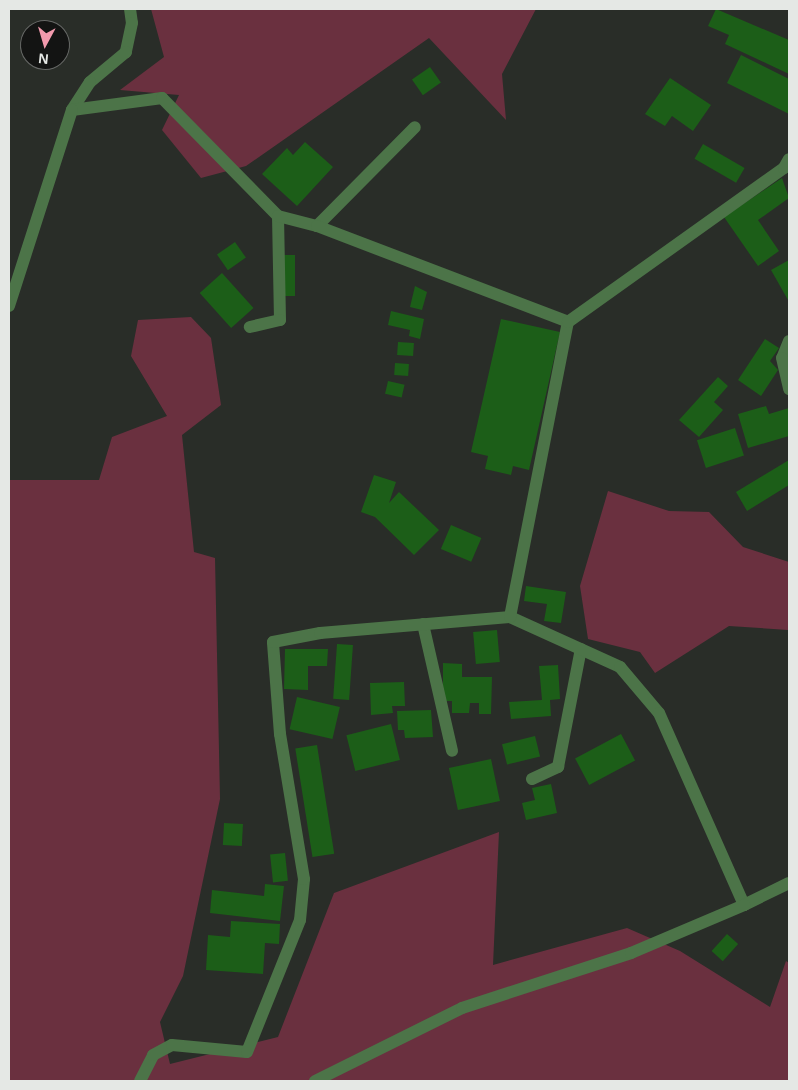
<!DOCTYPE html>
<html>
<head>
<meta charset="utf-8">
<style>
	body { margin:0 }
	#map { position:relative; width:798px; height:1090px; overflow:hidden; background:#292d28; font-family:Arial,sans-serif }
	div>[style] { position:absolute }
	.green>* { inset:0; background:#6a303f }
	.building>* { inset:0; background:#1c5e18; transform-origin:0 0 }
	.service>* { height:12px; margin:-6px; padding:0 6px; transform-origin:6px; border-radius:6px; background:#4c7448 }
	.minor>* { height:12px; margin:-6px; padding:0 6px; transform-origin:6px; border-radius:6px; background:#4c7448 }
	span { translate:-50% -50%; white-space:nowrap; text-align:center; line-height:1.15; -webkit-text-stroke:5px #131413; paint-order:stroke }
	.frame { position:absolute; inset:0; border:10px solid #e5e8e5; pointer-events:none }
	.north { position:absolute; left:20px; top:20px; width:50px; height:50px; box-sizing:border-box; background:#131413; border:1px solid #676967; border-radius:50%; rotate:186deg; font-size:14px; font-weight:700; line-height:20px; text-align:center; color:#e5e8e5 }
	.north::after { content:''; display:block; margin:auto; width:18px; height:22px; background:#f29aad; clip-path:polygon(50% 0,100% 100%,50% 72%,0 100%) }
</style>
</head>
<body>
<div id="map">
	<div class="green">
		<div style="clip-path:polygon(151px 9px,536px 9px,502px 74px,506px 120px,429px 38px,246px 166px,201px 178px,162px 130px,179px 95px,120px 90px,164px 57px)"></div>
		<div style="clip-path:polygon(191px 317px,211px 338px,221px 405px,182px 435px,194px 552px,215px 558px,220px 799px,183px 976px,160px 1022px,170px 1064px,278px 1037px,334px 893px,499px 832px,493px 965px,627px 928px,680px 951px,770px 1007px,786px 961px,789px 963px,789px 1081px,9px 1081px,9px 480px,99px 480px,112px 437px,167px 416px,131px 356px,138px 320px)"></div>
		<div style="clip-path:polygon(608px 491px,669px 511px,709px 512px,743px 547px,789px 562px,788px 630px,729px 626px,655px 673px,640px 652px,588px 639px,580px 586px)"></div>
	</div>
	<div class="building">
		<div style="clip-path:polygon(716px 9px,789px 40px,789px 74px,725px 44px,729px 35px,708px 26px)"></div>
		<div style="clip-path:polygon(741px 55px,789px 79px,789px 114px,727px 83px)"></div>
		<div style="left:430px;top:67px;width:19px;height:22px;rotate:55deg"></div>
		<div style="clip-path:polygon(670px 78px,711px 105px,693px 131px,672px 116px,665px 126px,645px 114px)"></div>
		<div style="clip-path:polygon(305px 142px,333px 167px,297px 206px,262px 174px,287px 148px,293px 155px)"></div>
		<div style="left:703px;top:144px;width:48px;height:17px;rotate:30deg"></div>
		<div style="clip-path:polygon(782px 178px,789px 198px,758px 220px,779px 251px,758px 266px,724px 217px)"></div>
		<div style="left:235px;top:242px;width:19px;height:22px;rotate:55deg"></div>
		<div style="left:284px;top:255px;width:11px;height:41px"></div>
		<div style="clip-path:polygon(789px 260px,789px 299px,788px 300px,771px 270px)"></div>
		<div style="left:222px;top:273px;width:47px;height:30px;rotate:48deg"></div>
		<div style="clip-path:polygon(415px 286px,427px 292px,422px 310px,410px 307px)"></div>
		<div style="clip-path:polygon(391px 311px,424px 319px,420px 339px,409px 336px,410px 330px,388px 325px)"></div>
		<div style="clip-path:polygon(501px 319px,560px 332px,529px 470px,513px 466px,511px 475px,485px 469px,488px 456px,471px 452px)"></div>
		<div style="clip-path:polygon(765px 339px,779px 348px,770px 361px,778px 370px,761px 396px,738px 380px)"></div>
		<div style="left:398px;top:342px;width:16px;height:13px;rotate:4deg"></div>
		<div style="left:395px;top:363px;width:14px;height:12px;rotate:4deg"></div>
		<div style="clip-path:polygon(718px 377px,728px 386px,714px 402px,723px 410px,699px 437px,679px 420px)"></div>
		<div style="left:388px;top:381px;width:17px;height:13px;rotate:13deg"></div>
		<div style="clip-path:polygon(766px 406px,769px 414px,789px 408px,789px 436px,748px 448px,738px 414px)"></div>
		<div style="left:735px;top:428px;width:29px;height:40px;rotate:72deg"></div>
		<div style="clip-path:polygon(789px 460px,789px 485px,747px 511px,736px 492px)"></div>
		<div style="clip-path:polygon(374px 475px,396px 482px,389px 503px,399px 492px,439px 530px,414px 555px,375px 517px,361px 512px)"></div>
		<div style="left:451px;top:525px;width:33px;height:26px;rotate:23deg"></div>
		<div style="clip-path:polygon(526px 586px,566px 592px,561px 623px,544px 621px,547px 604px,524px 601px)"></div>
		<div style="left:497px;top:630px;width:32px;height:24px;rotate:85deg"></div>
		<div style="left:337px;top:644px;width:16px;height:55px;rotate:4deg"></div>
		<div style="clip-path:polygon(285px 649px,328px 649px,327px 666px,308px 666px,308px 690px,284px 689px)"></div>
		<div style="clip-path:polygon(443px 663px,462px 664px,462px 677px,492px 677px,491px 714px,479px 714px,479px 703px,470px 703px,469px 713px,452px 713px,452px 701px,443px 701px)"></div>
		<div style="clip-path:polygon(558px 665px,560px 699px,550px 700px,551px 716px,511px 719px,509px 702px,542px 700px,539px 666px)"></div>
		<div style="clip-path:polygon(404px 682px,405px 706px,392px 706px,393px 713px,371px 715px,370px 683px)"></div>
		<div style="left:297px;top:697px;width:44px;height:33px;rotate:13deg"></div>
		<div style="clip-path:polygon(431px 710px,433px 737px,405px 738px,404px 730px,398px 730px,397px 711px)"></div>
		<div style="left:391px;top:724px;width:37px;height:46px;rotate:76deg"></div>
		<div style="left:621px;top:734px;width:30px;height:52px;rotate:62deg"></div>
		<div style="left:535px;top:736px;width:21px;height:34px;rotate:76deg"></div>
		<div style="left:317px;top:745px;width:110px;height:22px;rotate:81deg"></div>
		<div style="left:491px;top:759px;width:43px;height:43px;rotate:78deg"></div>
		<div style="clip-path:polygon(551px 784px,557px 813px,526px 820px,522px 803px,535px 800px,532px 788px)"></div>
		<div style="left:224px;top:823px;width:19px;height:22px;rotate:3deg"></div>
		<div style="left:285px;top:853px;width:28px;height:15px;rotate:84deg"></div>
		<div style="clip-path:polygon(265px 884px,284px 886px,280px 921px,210px 913px,212px 890px,264px 896px)"></div>
		<div style="clip-path:polygon(231px 921px,280px 924px,279px 944px,265px 943px,263px 974px,206px 970px,208px 935px,230px 937px)"></div>
		<div style="left:727px;top:934px;width:15px;height:23px;rotate:42deg"></div>
	</div>
	<div class="service">
		<div style="left:130px;top:9px;width:14px;rotate:82deg"></div>
		<div style="left:132px;top:23px;width:30px;rotate:102deg"></div>
		<div style="left:126px;top:52px;width:47px;rotate:140.2deg"></div>
		<div style="left:90px;top:82px;width:33px;rotate:123deg"></div>
		<div style="left:72px;top:110px;width:91px;rotate:-7.6deg"></div>
		<div style="left:162px;top:98px;width:165px;rotate:45.5deg"></div>
		<div style="left:278px;top:216px;width:104px;rotate:88.9deg"></div>
		<div style="left:280px;top:320px;width:31px;rotate:167deg"></div>
		<div style="left:317px;top:226px;width:139px;rotate:-45.3deg"></div>
		<div style="left:9px;top:306px;width:206px;rotate:-72.2deg"></div>
		<div style="left:789px;top:341px;width:18px;rotate:112deg"></div>
		<div style="left:782px;top:358px;width:32px;rotate:77deg"></div>
		<div style="left:423px;top:624px;width:130px;rotate:77.1deg"></div>
		<div style="left:532px;top:779px;width:29px;rotate:-25deg"></div>
		<div style="left:558px;top:767px;width:120px;rotate:-79deg"></div>
	</div>
	<div class="minor">
		<div style="left:278px;top:216px;width:40px;rotate:14.4deg"></div>
		<div style="left:317px;top:226px;width:269px;rotate:20.9deg"></div>
		<div style="left:510px;top:617px;width:121px;rotate:24.4deg"></div>
		<div style="left:620px;top:667px;width:60px;rotate:49.7deg"></div>
		<div style="left:659px;top:713px;width:210px;rotate:66.1deg"></div>
		<div style="left:744px;top:905px;width:50px;rotate:-26.1deg"></div>
		<div style="left:140px;top:1081px;width:29px;rotate:-63deg"></div>
		<div style="left:153px;top:1055px;width:21px;rotate:-28deg"></div>
		<div style="left:172px;top:1045px;width:75px;rotate:5.3deg"></div>
		<div style="left:247px;top:1052px;width:142px;rotate:-68.1deg"></div>
		<div style="left:300px;top:920px;width:41px;rotate:-84.4deg"></div>
		<div style="left:304px;top:879px;width:147px;rotate:-99.4deg"></div>
		<div style="left:280px;top:734px;width:92px;rotate:-94.4deg"></div>
		<div style="left:273px;top:642px;width:48px;rotate:-10.8deg"></div>
		<div style="left:320px;top:633px;width:191px;rotate:-4.8deg"></div>
		<div style="left:510px;top:617px;width:301px;rotate:-78.9deg"></div>
		<div style="left:568px;top:322px;width:265px;rotate:-35.5deg"></div>
		<div style="left:784px;top:168px;width:10px;rotate:-61deg"></div>
		<div style="left:315px;top:1081px;width:164px;rotate:-26.4deg"></div>
		<div style="left:462px;top:1008px;width:178px;rotate:-18deg"></div>
		<div style="left:631px;top:953px;width:123px;rotate:-23deg"></div>
	</div>
	<div class="frame"></div>
	<div class="north">N</div>
</div>
</body>
</html>
